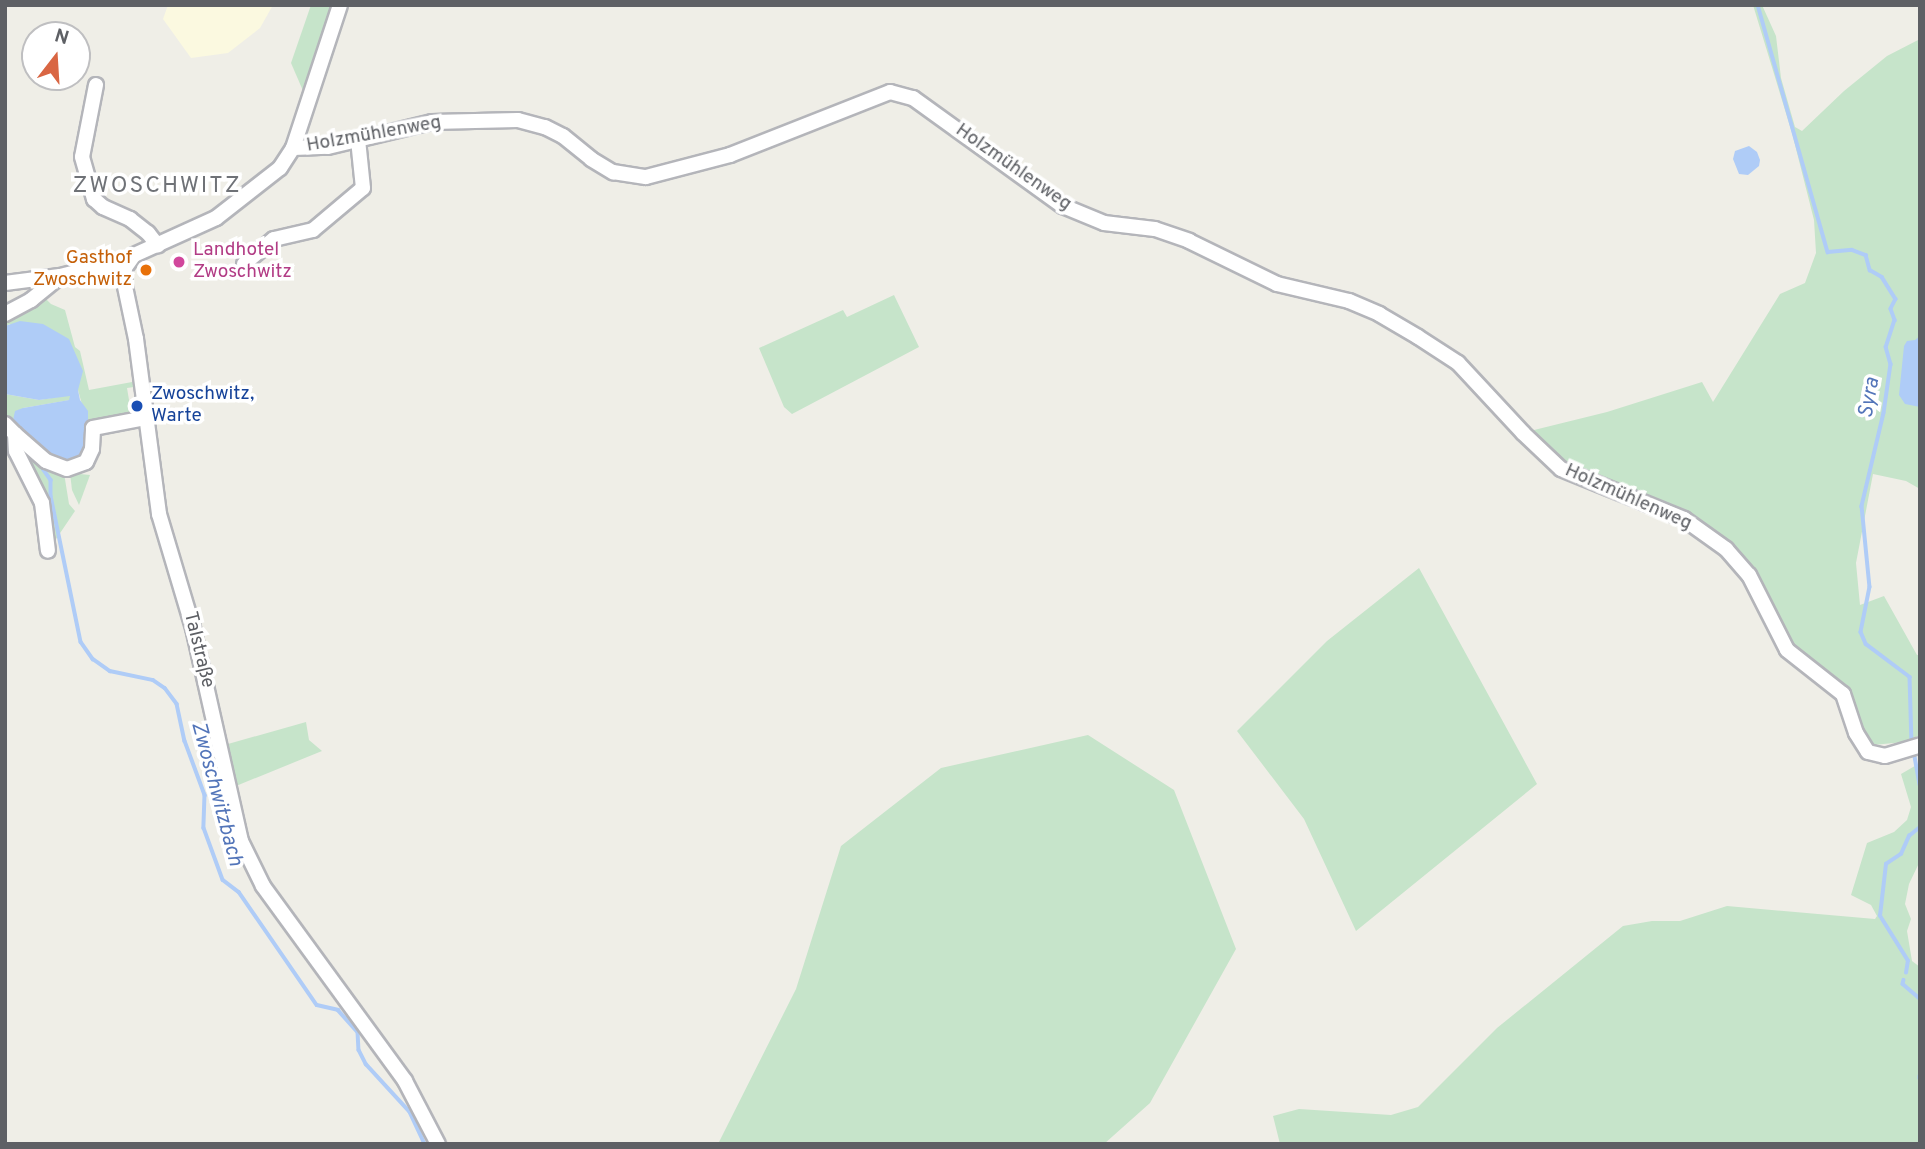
<!DOCTYPE html>
<html>
<head>
<meta charset="utf-8">
<style>
	body { margin:0 }
	#map { position:relative; width:1925px; height:1149px; overflow:hidden; background:#efeee7; font-family:Overpass,sans-serif }
	div>[style] { position:absolute }
	.commercial>* { inset:0; background:#fbf9e0 }
	.green>* { inset:0; background:#c6e4ca }
	.water>* { inset:0; background:#afccf7 }
	.stream>* { height:3.5px; margin:-1.75px; padding:0 1.75px; transform-origin:1.75px; border-radius:1.75px; background:#afccf7 }
	.roads { filter:drop-shadow(2px 0 #b4b5ba) drop-shadow(-2px 0 #b4b5ba) drop-shadow(0 2px #b4b5ba) drop-shadow(0 -2px #b4b5ba) }
	.minor>* { height:14px; margin:-7px; padding:0 7px; transform-origin:7px; border-radius:7px; background:#fff }
	.dots>* { width:19px; height:19px; translate:-50% -50%; box-sizing:border-box; border:4px solid #fff; border-radius:50% }
	span { translate:-50% -50%; white-space:nowrap; text-align:center; line-height:1.15; -webkit-text-stroke:7px #fff; paint-order:stroke }
	.street-label { font-size:19px; color:#5e6065 }
	.hotel-label { font-size:19px; color:#b23c85 }
	.left { translate:0 -50%; text-align:left }
	.food-label { font-size:19px; color:#c56008 }
	.right { translate:-100% -50%; text-align:right }
	.transit-label { font-size:19px; color:#164399 }
	.water-label { font-size:21px; color:#5375b9; font-style:italic }
	.quarter-label { font-size:23px; color:#6f7277; letter-spacing:2px }
	.frame { position:absolute; inset:0; border:7px solid #5e6065; pointer-events:none }
	.north { position:absolute; left:21px; top:21px; width:70px; height:70px; box-sizing:border-box; background:#fff; border:2px solid #bfbfc1; border-radius:50%; rotate:17deg; font-size:19px; font-weight:700; line-height:28px; text-align:center; color:#5e6065 }
	.north::after { content:''; display:block; margin:auto; width:24px; height:32px; background:#d96643; clip-path:polygon(50% 0,100% 100%,50% 72%,0 100%) }
</style>
</head>
<body>
<div id="map">
	<div class="commercial">
		<div style="clip-path:polygon(168px 5px,273px 5px,260px 28px,228px 53px,191px 58px,163px 19px)"></div>
	</div>
	<div class="green">
		<div style="clip-path:polygon(311px 5px,340px 5px,307px 100px,291px 63px)"></div>
		<div style="clip-path:polygon(1753px 5px,1762px 5px,1776px 36px,1781px 78px,1795px 127px,1802px 131px,1844px 91px,1887px 56px,1920px 39px,1920px 489px,1906px 481px,1873px 474px,1856px 563px,1860px 605px,1884px 596px,1917px 655px,1920px 655px,1920px 735px,1904px 742px,1873px 745px,1865px 737px,1848px 692px,1794px 651px,1721px 539px,1701px 521px,1566px 462px,1543px 446px,1530px 431px,1607px 412px,1702px 382px,1713px 402px,1780px 294px,1805px 283px,1816px 253px,1814px 220px,1792px 133px)"></div>
		<div style="clip-path:polygon(894px 295px,919px 347px,792px 414px,784px 407px,759px 348px,843px 310px,847px 317px)"></div>
		<div style="clip-path:polygon(45px 298px,51px 304px,65px 310px,75px 347px,80px 351px,89px 390px,132px 382px,134px 387px,127px 388px,132px 418px,88px 426px,78px 390px,10px 324px,5px 326px,5px 317px)"></div>
		<div style="clip-path:polygon(5px 394px,39px 400px,70px 395px,70px 400px,23px 408px,24px 434px,5px 417px)"></div>
		<div style="clip-path:polygon(21px 445px,64px 473px,69px 504px,75px 511px,52px 545px)"></div>
		<div style="clip-path:polygon(70px 473px,90px 475px,79px 505px,72px 490px)"></div>
		<div style="clip-path:polygon(1419px 568px,1537px 784px,1356px 931px,1304px 819px,1237px 731px,1327px 641px)"></div>
		<div style="clip-path:polygon(306px 722px,309px 740px,322px 751px,236px 786px,228px 744px)"></div>
		<div style="clip-path:polygon(1088px 735px,1174px 790px,1236px 949px,1150px 1103px,1104px 1144px,718px 1144px,796px 989px,841px 846px,941px 768px)"></div>
		<div style="clip-path:polygon(1920px 763px,1920px 861px,1909px 884px,1905px 904px,1911px 919px,1907px 931px,1912px 961px,1920px 967px,1920px 1144px,1280px 1144px,1273px 1116px,1299px 1109px,1391px 1115px,1418px 1107px,1497px 1028px,1623px 926px,1652px 921px,1680px 921px,1727px 906px,1875px 919px,1877px 916px,1871px 905px,1851px 895px,1867px 843px,1894px 832px,1907px 820px,1911px 807px,1901px 774px)"></div>
	</div>
	<div class="water">
		<div style="clip-path:polygon(1749px 146px,1757px 152px,1760px 160px,1759px 166px,1748px 175px,1739px 174px,1733px 159px,1735px 151px)"></div>
		<div style="clip-path:polygon(20px 321px,43px 324px,69px 339px,83px 371px,78px 390px,80px 400px,88px 411px,88px 449px,78px 460px,56px 462px,24px 434px,13px 420px,15px 411px,23px 408px,69px 400px,70px 396px,39px 400px,5px 394px,5px 326px)"></div>
		<div style="clip-path:polygon(1920px 336px,1920px 407px,1905px 404px,1899px 395px,1904px 346px,1907px 341px,1915px 340px)"></div>
	</div>
	<div class="stream">
		<div style="left:1758px;top:5px;width:257px;rotate:74.2deg"></div>
		<div style="left:1828px;top:252px;width:24px;rotate:-5deg"></div>
		<div style="left:1852px;top:250px;width:15px;rotate:20deg"></div>
		<div style="left:1866px;top:255px;width:16px;rotate:75deg"></div>
		<div style="left:1870px;top:270px;width:14px;rotate:30deg"></div>
		<div style="left:1882px;top:277px;width:26px;rotate:58deg"></div>
		<div style="left:1896px;top:299px;width:11px;rotate:117deg"></div>
		<div style="left:1891px;top:309px;width:12px;rotate:70deg"></div>
		<div style="left:1895px;top:320px;width:28px;rotate:108deg"></div>
		<div style="left:1886px;top:347px;width:18px;rotate:74deg"></div>
		<div style="left:1891px;top:364px;width:49px;rotate:98.1deg"></div>
		<div style="left:1884px;top:413px;width:96px;rotate:103.3deg"></div>
		<div style="left:1862px;top:506px;width:81px;rotate:84.4deg"></div>
		<div style="left:1870px;top:587px;width:46px;rotate:101.3deg"></div>
		<div style="left:1861px;top:632px;width:13px;rotate:67deg"></div>
		<div style="left:1866px;top:644px;width:55px;rotate:36.9deg"></div>
		<div style="left:1910px;top:677px;width:66px;rotate:88.3deg"></div>
		<div style="left:39px;top:463px;width:21px;rotate:55deg"></div>
		<div style="left:51px;top:480px;width:16px;rotate:90deg"></div>
		<div style="left:51px;top:496px;width:149px;rotate:78.4deg"></div>
		<div style="left:81px;top:642px;width:21px;rotate:55deg"></div>
		<div style="left:93px;top:659px;width:21px;rotate:35deg"></div>
		<div style="left:110px;top:671px;width:44px;rotate:11.8deg"></div>
		<div style="left:153px;top:680px;width:14px;rotate:34deg"></div>
		<div style="left:165px;top:688px;width:20px;rotate:53deg"></div>
		<div style="left:177px;top:704px;width:38px;rotate:78deg"></div>
		<div style="left:185px;top:741px;width:58px;rotate:69.7deg"></div>
		<div style="left:205px;top:795px;width:33px;rotate:92deg"></div>
		<div style="left:204px;top:828px;width:55px;rotate:69.9deg"></div>
		<div style="left:223px;top:880px;width:20px;rotate:37deg"></div>
		<div style="left:239px;top:892px;width:137px;rotate:55.4deg"></div>
		<div style="left:317px;top:1005px;width:22px;rotate:13deg"></div>
		<div style="left:338px;top:1010px;width:30px;rotate:48deg"></div>
		<div style="left:358px;top:1032px;width:18px;rotate:87deg"></div>
		<div style="left:359px;top:1050px;width:16px;rotate:63deg"></div>
		<div style="left:366px;top:1064px;width:65px;rotate:47.5deg"></div>
		<div style="left:410px;top:1112px;width:35px;rotate:65deg"></div>
		<div style="left:1914px;top:751px;width:34px;rotate:80deg"></div>
		<div style="left:1906px;top:973px;width:12px;rotate:-81deg"></div>
		<div style="left:1908px;top:961px;width:53px;rotate:-121.9deg"></div>
		<div style="left:1880px;top:916px;width:52px;rotate:-83.4deg"></div>
		<div style="left:1886px;top:864px;width:18px;rotate:-34deg"></div>
		<div style="left:1901px;top:854px;width:20px;rotate:-66deg"></div>
		<div style="left:1909px;top:836px;width:14px;rotate:-39deg"></div>
		<div style="left:1904px;top:980px;width:4px;rotate:104deg"></div>
		<div style="left:1903px;top:984px;width:23px;rotate:41deg"></div>
		<div style="left:1920px;top:1076px;width:2px;rotate:90deg"></div>
	</div>
	<div class="roads">
		<div class="minor">
			<div style="left:340px;top:5px;width:151px;rotate:108.2deg"></div>
			<div style="left:293px;top:148px;width:24px;rotate:123deg"></div>
			<div style="left:280px;top:168px;width:81px;rotate:142deg"></div>
			<div style="left:216px;top:218px;width:90px;rotate:155.7deg"></div>
			<div style="left:134px;top:255px;width:16px;rotate:125deg"></div>
			<div style="left:125px;top:268px;width:14px;rotate:94deg"></div>
			<div style="left:124px;top:282px;width:58px;rotate:78.1deg"></div>
			<div style="left:136px;top:339px;width:177px;rotate:82.5deg"></div>
			<div style="left:159px;top:514px;width:119px;rotate:73.4deg"></div>
			<div style="left:193px;top:628px;width:218px;rotate:77.3deg"></div>
			<div style="left:241px;top:841px;width:50px;rotate:63.9deg"></div>
			<div style="left:263px;top:886px;width:241px;rotate:53.9deg"></div>
			<div style="left:405px;top:1081px;width:71px;rotate:62.4deg"></div>
			<div style="left:96px;top:85px;width:73px;rotate:101deg"></div>
			<div style="left:82px;top:157px;width:44px;rotate:74.1deg"></div>
			<div style="left:94px;top:199px;width:12px;rotate:42deg"></div>
			<div style="left:103px;top:207px;width:30px;rotate:24deg"></div>
			<div style="left:130px;top:219px;width:23px;rotate:38deg"></div>
			<div style="left:148px;top:233px;width:16px;rotate:52deg"></div>
			<div style="left:293px;top:148px;width:35px;rotate:-2deg"></div>
			<div style="left:328px;top:147px;width:107px;rotate:-13.5deg"></div>
			<div style="left:432px;top:122px;width:86px;rotate:-1.3deg"></div>
			<div style="left:518px;top:120px;width:28px;rotate:15deg"></div>
			<div style="left:545px;top:127px;width:20px;rotate:27deg"></div>
			<div style="left:563px;top:136px;width:36px;rotate:39deg"></div>
			<div style="left:591px;top:159px;width:26px;rotate:31deg"></div>
			<div style="left:613px;top:172px;width:33px;rotate:9deg"></div>
			<div style="left:646px;top:177px;width:87px;rotate:-14.7deg"></div>
			<div style="left:730px;top:155px;width:172px;rotate:-21.5deg"></div>
			<div style="left:890px;top:92px;width:24px;rotate:15deg"></div>
			<div style="left:913px;top:98px;width:185px;rotate:35.8deg"></div>
			<div style="left:1063px;top:206px;width:44px;rotate:22.5deg"></div>
			<div style="left:1104px;top:223px;width:51px;rotate:6.7deg"></div>
			<div style="left:1155px;top:229px;width:36px;rotate:19deg"></div>
			<div style="left:1189px;top:241px;width:98px;rotate:26deg"></div>
			<div style="left:1277px;top:284px;width:74px;rotate:13.3deg"></div>
			<div style="left:1349px;top:301px;width:33px;rotate:23deg"></div>
			<div style="left:1379px;top:314px;width:45px;rotate:30.5deg"></div>
			<div style="left:1418px;top:337px;width:48px;rotate:33deg"></div>
			<div style="left:1458px;top:363px;width:96px;rotate:47.1deg"></div>
			<div style="left:1523px;top:433px;width:52px;rotate:43.5deg"></div>
			<div style="left:1561px;top:469px;width:133px;rotate:22.1deg"></div>
			<div style="left:1684px;top:519px;width:52px;rotate:35.5deg"></div>
			<div style="left:1726px;top:549px;width:35px;rotate:49deg"></div>
			<div style="left:1749px;top:575px;width:84px;rotate:63.1deg"></div>
			<div style="left:1787px;top:650px;width:71px;rotate:38.2deg"></div>
			<div style="left:1843px;top:694px;width:41px;rotate:71.6deg"></div>
			<div style="left:1856px;top:733px;width:22px;rotate:58deg"></div>
			<div style="left:1868px;top:752px;width:17px;rotate:13deg"></div>
			<div style="left:1885px;top:756px;width:37px;rotate:-17deg"></div>
			<div style="left:244px;top:264px;width:39px;rotate:-40deg"></div>
			<div style="left:274px;top:239px;width:40px;rotate:-13deg"></div>
			<div style="left:313px;top:230px;width:65px;rotate:-40deg"></div>
			<div style="left:363px;top:188px;width:48px;rotate:-95.9deg"></div>
			<div style="left:5px;top:283px;width:55px;rotate:-7.3deg"></div>
			<div style="left:60px;top:276px;width:41px;rotate:-14deg"></div>
			<div style="left:100px;top:266px;width:25px;rotate:5deg"></div>
			<div style="left:5px;top:314px;width:30px;rotate:-28deg"></div>
			<div style="left:31px;top:300px;width:36px;rotate:-39deg"></div>
			<div style="left:5px;top:424px;width:14px;rotate:45deg"></div>
			<div style="left:15px;top:434px;width:17px;rotate:87deg"></div>
			<div style="left:16px;top:451px;width:58px;rotate:63.4deg"></div>
			<div style="left:42px;top:503px;width:48px;rotate:82.9deg"></div>
			<div style="left:15px;top:434px;width:41px;rotate:41.1deg"></div>
			<div style="left:46px;top:461px;width:22px;rotate:21deg"></div>
			<div style="left:67px;top:469px;width:20px;rotate:-20deg"></div>
			<div style="left:86px;top:462px;width:14px;rotate:-65deg"></div>
			<div style="left:92px;top:449px;width:21px;rotate:-87deg"></div>
			<div style="left:93px;top:428px;width:54px;rotate:-10.7deg"></div>
		</div>
	</div>
	<div class="dots">
		<div style="left:179px;top:262px;background:#d1479c"></div>
		<div style="left:146px;top:270px;background:#e8710a"></div>
		<div style="left:137px;top:406px;background:#1a4fb4"></div>
	</div>
	<div class="street-label">
		<span style="left:374px;top:135px;rotate:-10deg">Holzmühlenweg</span>
		<span style="left:1013px;top:168px;rotate:35deg">Holzmühlenweg</span>
		<span style="left:1628px;top:498px;rotate:24deg">Holzmühlenweg</span>
		<span style="left:198px;top:650px;rotate:76deg">Talstraße</span>
	</div>
	<div class="hotel-label">
		<span class="left" style="left:193px;top:262px">Landhotel<br>Zwoschwitz</span>
	</div>
	<div class="food-label">
		<span class="right" style="left:132px;top:270px">Gasthof<br>Zwoschwitz</span>
	</div>
	<div class="transit-label">
		<span class="left" style="left:151px;top:406px">Zwoschwitz,<br>Warte</span>
	</div>
	<div class="water-label">
		<span style="left:1870px;top:398px;rotate:-80deg">Syra</span>
		<span style="left:216px;top:794px;rotate:75deg">Zwoschwitzbach</span>
	</div>
	<div class="quarter-label">
		<span style="left:157px;top:187px">ZWOSCHWITZ</span>
	</div>
	<div class="frame"></div>
	<div class="north">N</div>
</div>
</body>
</html>
